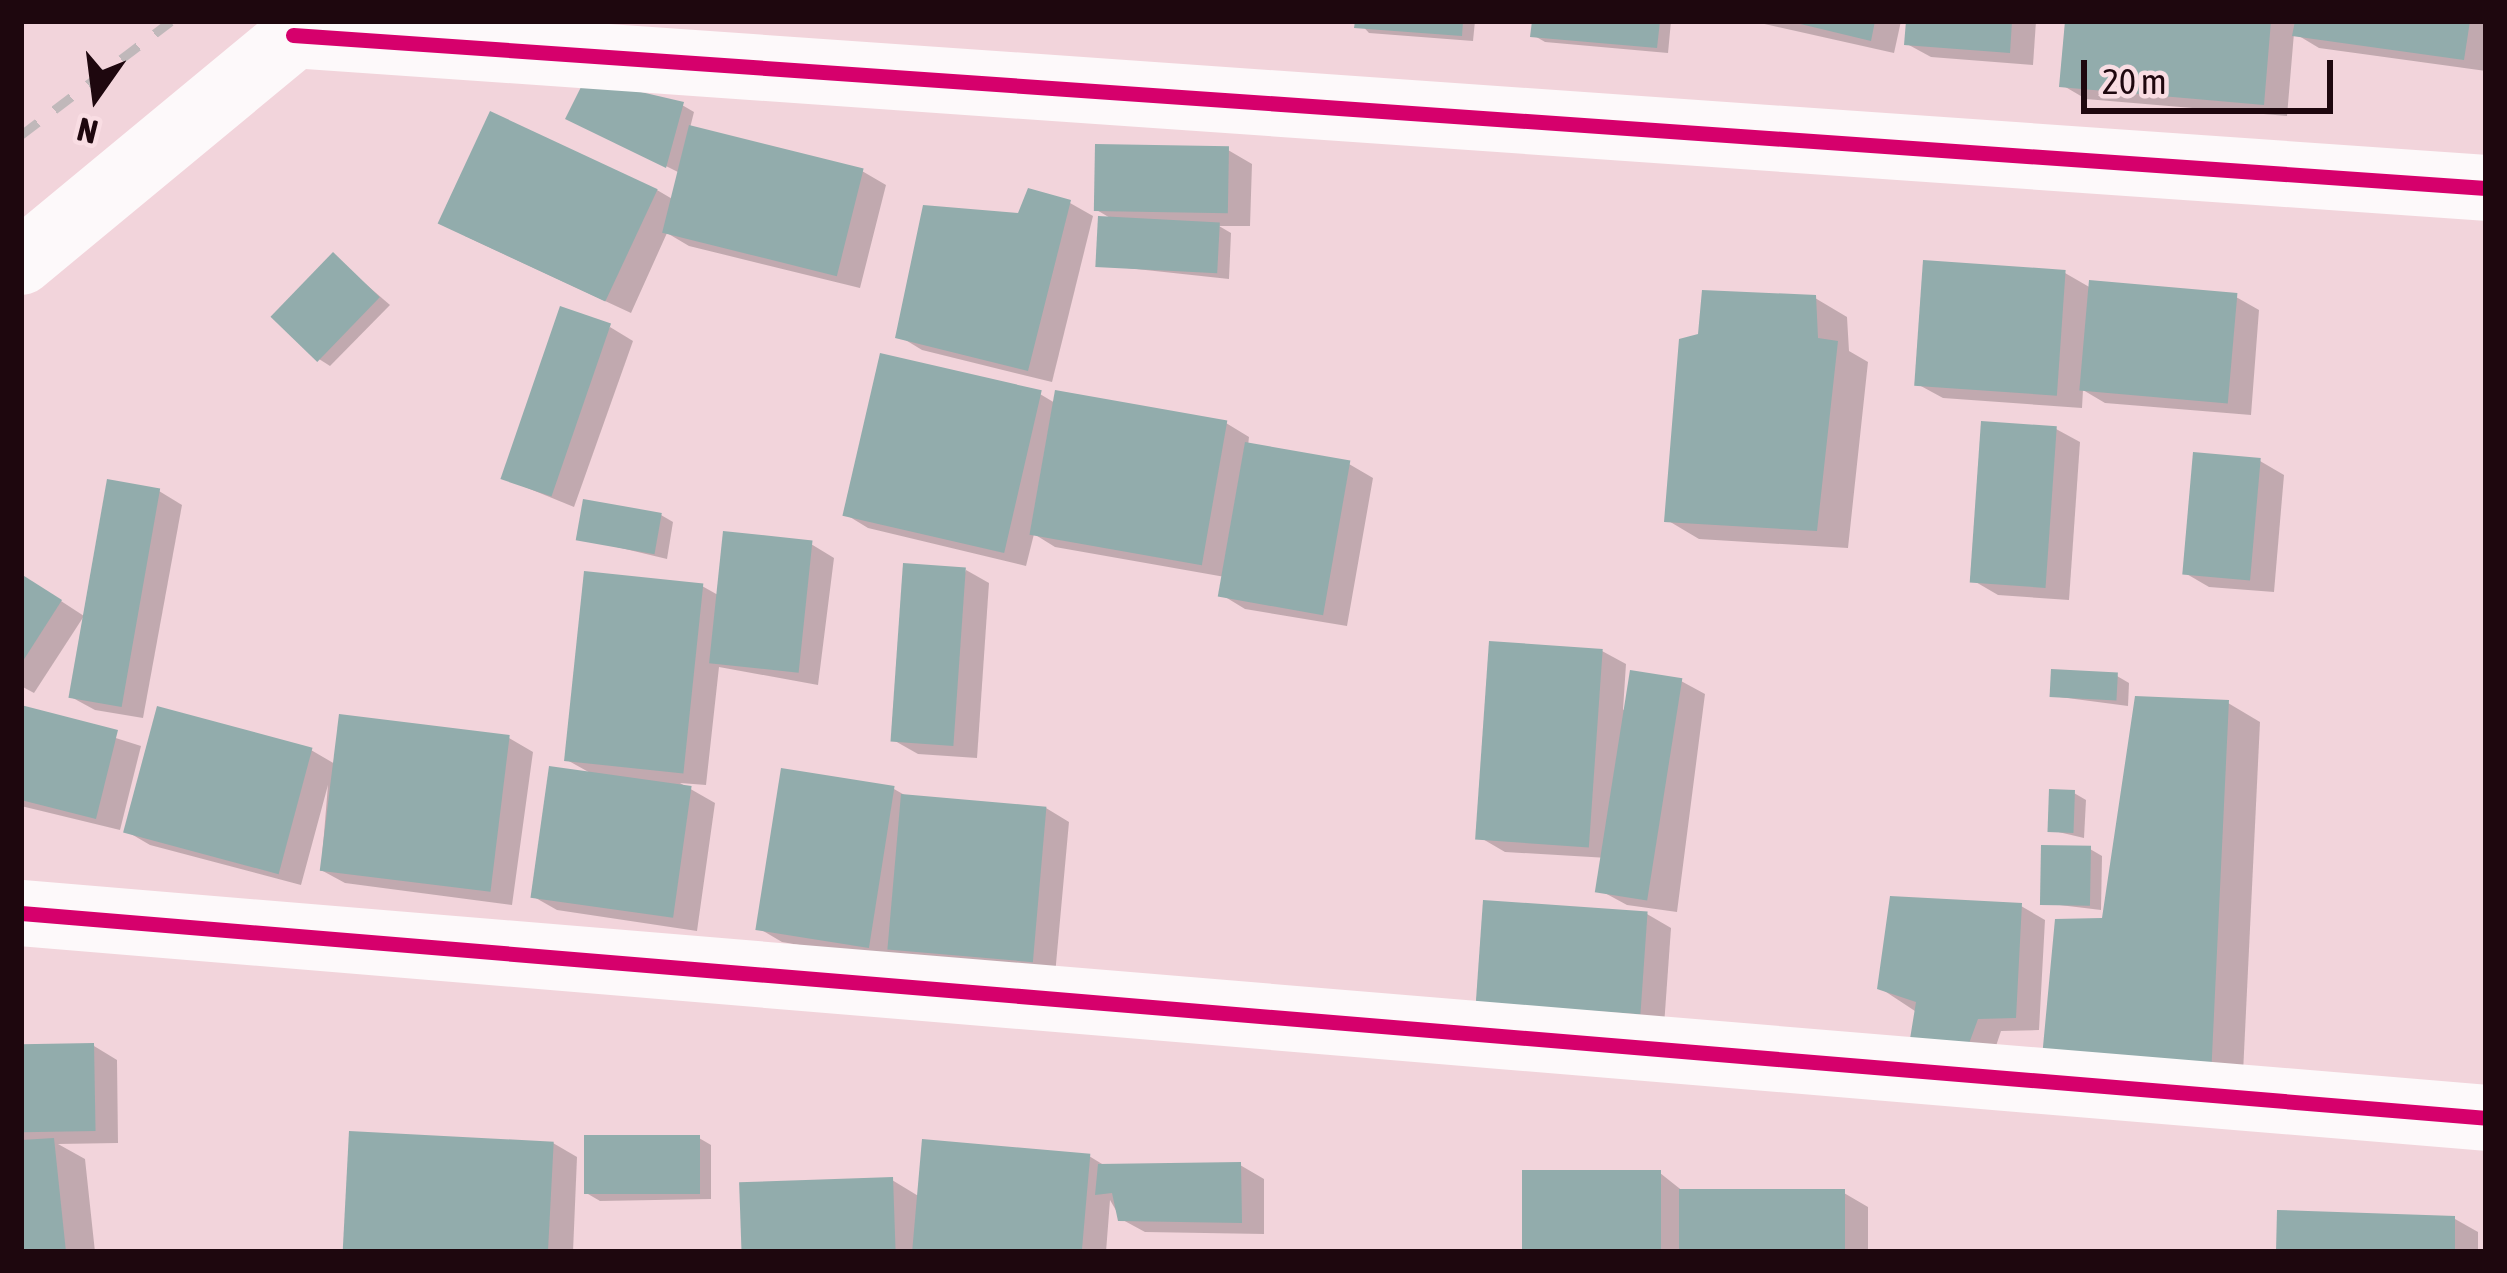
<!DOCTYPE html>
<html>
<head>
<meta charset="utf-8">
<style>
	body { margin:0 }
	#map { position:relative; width:2507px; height:1273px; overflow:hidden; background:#f2d4db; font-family:"Asap Condensed",sans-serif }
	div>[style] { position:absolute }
	.shadow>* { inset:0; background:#0003 }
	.building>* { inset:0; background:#92acac; transform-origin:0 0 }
	.minor>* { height:66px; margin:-33px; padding:0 33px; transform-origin:33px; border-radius:33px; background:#fdf9fa }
	.rail>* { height:9px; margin-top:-4.5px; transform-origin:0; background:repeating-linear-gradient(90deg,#c0b8ba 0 21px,transparent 0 42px) }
	.cycleway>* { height:15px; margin:-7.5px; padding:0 7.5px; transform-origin:7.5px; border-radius:7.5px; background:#d6006c }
	span { translate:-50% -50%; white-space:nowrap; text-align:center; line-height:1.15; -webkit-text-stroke:12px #f9dde3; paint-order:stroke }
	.frame { position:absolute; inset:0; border:24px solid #1e070e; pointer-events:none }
	.north { position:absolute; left:36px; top:36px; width:120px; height:120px; -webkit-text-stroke:9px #f9dde3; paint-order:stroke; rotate:194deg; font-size:33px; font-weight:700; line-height:48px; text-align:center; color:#1e070e }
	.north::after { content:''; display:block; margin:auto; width:42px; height:54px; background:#1e070e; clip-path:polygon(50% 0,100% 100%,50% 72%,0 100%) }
	.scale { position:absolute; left:2081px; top:60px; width:252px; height:54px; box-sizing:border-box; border:6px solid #1e070e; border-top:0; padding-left:15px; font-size:36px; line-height:42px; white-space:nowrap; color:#1e070e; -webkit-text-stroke:9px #f9dde3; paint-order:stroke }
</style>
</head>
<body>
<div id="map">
	<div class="shadow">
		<div style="clip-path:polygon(1358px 21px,1475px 21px,1473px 41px,1369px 33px)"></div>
		<div style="clip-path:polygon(1535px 21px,1671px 21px,1668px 53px,1545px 42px,1533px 35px)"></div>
		<div style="clip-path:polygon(1751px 21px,1901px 21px,1894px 53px)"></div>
		<div style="clip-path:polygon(1909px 21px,2036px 21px,2033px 65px,1931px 57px,1907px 44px)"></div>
		<div style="clip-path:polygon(2068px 21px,2486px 21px,2486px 71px,2319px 48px,2294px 33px,2287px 116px,2086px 99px,2062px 85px)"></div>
		<div style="clip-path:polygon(682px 105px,694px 112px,690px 128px,862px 171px,886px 185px,860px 288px,689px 246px,667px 233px,631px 313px,465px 236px,657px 190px,674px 200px,680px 173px,581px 124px)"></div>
		<div style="clip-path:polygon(1228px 150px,1252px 164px,1250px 226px,1219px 226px,1231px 233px,1229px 279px,1099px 265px,1112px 219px,1095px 209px)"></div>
		<div style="clip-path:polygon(1070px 203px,1093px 216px,1052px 382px,922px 350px,899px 336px,1020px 216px)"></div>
		<div style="clip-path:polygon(333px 256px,390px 305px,330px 366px,319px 359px)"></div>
		<div style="clip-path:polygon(2065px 273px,2091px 288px,2236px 297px,2259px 310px,2251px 415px,2105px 403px,2083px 390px,2082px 408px,1943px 398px,1919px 385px)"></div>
		<div style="clip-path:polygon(1815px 298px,1847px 317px,1849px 351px,1868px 362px,1848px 548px,1699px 539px,1667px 520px)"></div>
		<div style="clip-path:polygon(610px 327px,633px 341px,574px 507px,503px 478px)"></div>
		<div style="clip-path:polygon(1040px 394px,1055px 403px,1226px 423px,1249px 437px,1248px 446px,1349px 464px,1373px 478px,1347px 626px,1245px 609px,1222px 595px,1225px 577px,1055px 547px,1034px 534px,1026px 566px,868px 528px,845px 514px)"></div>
		<div style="clip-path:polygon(2056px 429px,2080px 442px,2069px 600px,1998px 595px,1974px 581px)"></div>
		<div style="clip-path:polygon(2260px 461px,2284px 475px,2274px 592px,2209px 587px,2185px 573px)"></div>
		<div style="clip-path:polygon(159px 491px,182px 505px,143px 718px,95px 710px,71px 697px)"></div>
		<div style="clip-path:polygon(661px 515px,673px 522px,667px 559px,579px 538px)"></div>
		<div style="clip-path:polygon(811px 544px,834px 558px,818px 685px,719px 667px,706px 785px,680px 783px,715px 803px,697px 931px,557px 910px,534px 897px,594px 775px,567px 760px,702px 586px,718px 595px)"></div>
		<div style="clip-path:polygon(966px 570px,989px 583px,977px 758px,918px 754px,895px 741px)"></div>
		<div style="clip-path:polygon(21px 575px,84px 616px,34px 693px,21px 686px)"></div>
		<div style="clip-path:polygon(1602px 651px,1626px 664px,1623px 710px,1681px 681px,1705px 694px,1677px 912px,1627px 905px,1603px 892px,1608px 858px,1505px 852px,1481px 838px)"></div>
		<div style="clip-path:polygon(2117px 676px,2129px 683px,2128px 706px,2052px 696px)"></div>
		<div style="clip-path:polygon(2228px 703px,2260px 722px,2242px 1094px,2076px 1085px)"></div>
		<div style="clip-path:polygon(21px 708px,141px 746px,120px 830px,21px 806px)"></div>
		<div style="clip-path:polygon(509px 738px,533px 752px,512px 905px,345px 883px,321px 870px,328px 785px,301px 885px,150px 845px,126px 831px,311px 750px,335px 764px)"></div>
		<div style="clip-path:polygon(894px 789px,908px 797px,1046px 808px,1069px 822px,1055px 975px,892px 961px,782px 942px,758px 928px)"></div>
		<div style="clip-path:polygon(2074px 793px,2086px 800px,2084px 838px,2050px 830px)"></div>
		<div style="clip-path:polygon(2090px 849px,2102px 856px,2101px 910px,2043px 903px)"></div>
		<div style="clip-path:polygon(2021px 906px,2045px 920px,2039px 1030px,2001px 1031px,1991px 1061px,1880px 988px)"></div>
		<div style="clip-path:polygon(1647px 914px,1671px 928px,1664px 1026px,1503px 1015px)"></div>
		<div style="clip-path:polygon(94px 1046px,117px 1060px,118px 1143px,58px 1144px,85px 1159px,95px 1252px,21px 1252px,21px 1047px)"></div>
		<div style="clip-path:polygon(699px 1138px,711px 1145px,711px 1199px,600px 1201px,588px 1194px)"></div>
		<div style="clip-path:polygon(553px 1143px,577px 1157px,573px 1252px,347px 1252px)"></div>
		<div style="clip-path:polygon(1089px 1156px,1107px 1167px,1240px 1165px,1264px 1179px,1264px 1234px,1145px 1232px,1121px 1219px,1110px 1200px,1106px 1252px,744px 1252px,892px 1180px,920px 1197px)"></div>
		<div style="clip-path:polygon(1660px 1173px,1684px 1192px,1844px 1193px,1868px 1207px,1868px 1252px,1526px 1252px)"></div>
		<div style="clip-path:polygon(2455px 1219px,2478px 1232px,2478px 1252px,2279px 1252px)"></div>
	</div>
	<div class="building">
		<div style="clip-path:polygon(1355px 21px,1463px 21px,1462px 36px,1354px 28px)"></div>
		<div style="clip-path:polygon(1532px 21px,1660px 21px,1657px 48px,1530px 37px)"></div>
		<div style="clip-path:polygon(1788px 21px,1875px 21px,1871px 41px)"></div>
		<div style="clip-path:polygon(1906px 21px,2012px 21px,2010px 53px,1904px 45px)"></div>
		<div style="clip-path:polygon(2065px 21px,2271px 21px,2264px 105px,2059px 87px)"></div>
		<div style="clip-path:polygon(2295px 21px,2470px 21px,2464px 60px,2292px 36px)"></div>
		<div style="clip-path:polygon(585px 79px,684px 102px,666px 168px,565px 119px)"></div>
		<div style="left:490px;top:111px;width:185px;height:124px;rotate:25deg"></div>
		<div style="left:689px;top:125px;width:180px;height:111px;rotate:14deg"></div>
		<div style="left:1095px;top:144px;width:134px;height:67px;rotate:1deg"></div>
		<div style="clip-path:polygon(1028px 188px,1071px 200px,1028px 371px,895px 338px,923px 205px,1018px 213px)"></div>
		<div style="left:1098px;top:216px;width:122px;height:51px;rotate:3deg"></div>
		<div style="left:333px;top:252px;width:65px;height:90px;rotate:44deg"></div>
		<div style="left:1923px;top:260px;width:143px;height:126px;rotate:4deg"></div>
		<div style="left:2089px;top:280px;width:149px;height:111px;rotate:5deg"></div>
		<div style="clip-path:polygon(1702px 290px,1816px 295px,1818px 338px,1838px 341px,1817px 531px,1664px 522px,1679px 339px,1698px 334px)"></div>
		<div style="left:560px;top:306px;width:54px;height:183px;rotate:19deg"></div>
		<div style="left:880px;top:353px;width:166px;height:167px;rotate:13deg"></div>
		<div style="left:1055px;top:390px;width:175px;height:147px;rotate:10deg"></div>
		<div style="left:1981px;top:421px;width:76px;height:162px;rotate:4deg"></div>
		<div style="left:1245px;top:442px;width:107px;height:157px;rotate:10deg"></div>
		<div style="left:2193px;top:452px;width:68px;height:123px;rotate:5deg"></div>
		<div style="left:107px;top:479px;width:54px;height:222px;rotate:10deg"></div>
		<div style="left:583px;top:499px;width:80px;height:42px;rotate:10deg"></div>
		<div style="left:723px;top:531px;width:90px;height:133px;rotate:6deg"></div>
		<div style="left:903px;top:563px;width:63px;height:179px;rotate:4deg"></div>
		<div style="left:584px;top:571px;width:120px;height:191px;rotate:6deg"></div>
		<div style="clip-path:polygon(21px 574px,62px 600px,21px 664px)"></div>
		<div style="left:1489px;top:641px;width:114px;height:199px;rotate:4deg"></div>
		<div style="left:2051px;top:669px;width:67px;height:28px;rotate:3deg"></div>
		<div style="left:1630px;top:670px;width:53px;height:225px;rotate:9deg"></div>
		<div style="clip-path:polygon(2135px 696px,2229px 700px,2211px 1077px,2041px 1068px,2055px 919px,2102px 918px)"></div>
		<div style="clip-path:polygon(21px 705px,118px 730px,96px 819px,21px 800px)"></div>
		<div style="left:157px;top:706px;width:161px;height:131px;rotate:15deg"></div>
		<div style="left:339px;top:714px;width:172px;height:158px;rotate:7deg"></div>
		<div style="left:549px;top:766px;width:144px;height:133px;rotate:8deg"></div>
		<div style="left:781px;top:768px;width:115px;height:164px;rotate:9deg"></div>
		<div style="left:2049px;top:789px;width:26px;height:43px;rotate:2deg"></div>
		<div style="left:901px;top:794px;width:146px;height:156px;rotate:5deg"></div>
		<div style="left:2041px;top:845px;width:50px;height:60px;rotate:1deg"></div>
		<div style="clip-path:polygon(1890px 896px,2022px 903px,2016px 1018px,1978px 1019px,1967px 1049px,1910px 1039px,1916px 1002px,1877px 989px)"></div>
		<div style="left:1483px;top:900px;width:165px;height:103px;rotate:4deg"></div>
		<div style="left:94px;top:1043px;width:88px;height:73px;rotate:89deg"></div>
		<div style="left:349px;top:1131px;width:205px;height:121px;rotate:3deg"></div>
		<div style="left:700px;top:1135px;width:59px;height:116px;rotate:90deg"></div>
		<div style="clip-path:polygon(54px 1138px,66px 1252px,21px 1252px,21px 1140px)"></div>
		<div style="left:922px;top:1139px;width:169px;height:113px;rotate:5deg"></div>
		<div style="clip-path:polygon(1241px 1162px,1242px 1223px,1118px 1221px,1112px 1193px,1095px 1195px,1098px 1164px)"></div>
		<div style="left:1522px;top:1170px;width:139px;height:82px"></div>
		<div style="left:893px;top:1177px;width:75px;height:154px;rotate:88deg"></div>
		<div style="left:1679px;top:1189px;width:166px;height:63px"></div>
		<div style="clip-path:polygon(2277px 1210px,2455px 1216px,2455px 1252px,2276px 1252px)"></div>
	</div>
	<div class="minor">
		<div style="left:293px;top:35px;width:2198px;rotate:3.99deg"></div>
		<div style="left:21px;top:262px;width:378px;rotate:-39.6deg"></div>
		<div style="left:21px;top:913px;width:2474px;rotate:4.75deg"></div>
	</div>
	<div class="rail">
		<div style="left:21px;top:135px;width:188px;rotate:-37.2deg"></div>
	</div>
	<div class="cycleway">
		<div style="left:293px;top:35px;width:2198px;rotate:3.99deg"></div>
		<div style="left:21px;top:913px;width:2474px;rotate:4.75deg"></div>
	</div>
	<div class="frame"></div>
	<div class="north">N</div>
	<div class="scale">20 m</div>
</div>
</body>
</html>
